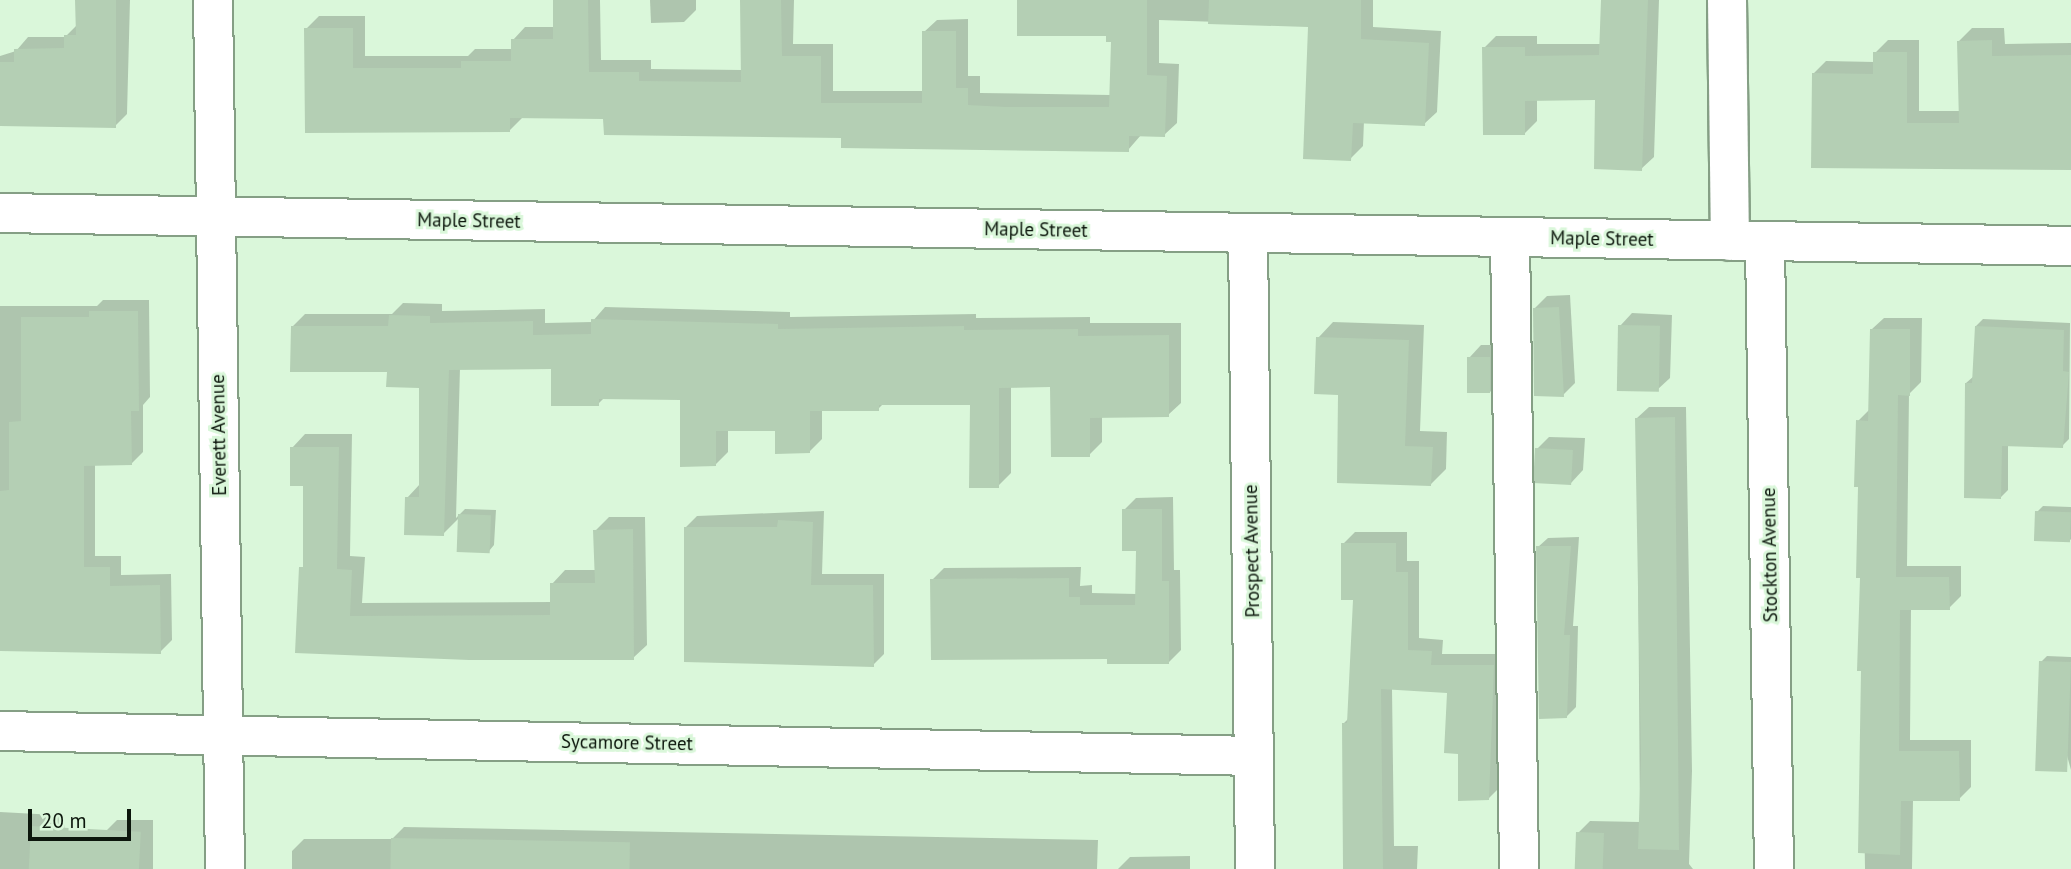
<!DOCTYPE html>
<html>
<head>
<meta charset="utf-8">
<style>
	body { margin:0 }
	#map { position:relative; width:2071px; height:869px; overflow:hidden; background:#daf7da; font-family:"PT Sans",sans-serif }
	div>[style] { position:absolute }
	.shadow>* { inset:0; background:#0003; transform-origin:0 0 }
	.building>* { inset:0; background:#b4cfb4; transform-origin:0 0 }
	.roads { filter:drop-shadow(2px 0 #859f85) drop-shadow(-2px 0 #859f85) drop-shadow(0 2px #859f85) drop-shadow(0 -2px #859f85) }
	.minor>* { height:38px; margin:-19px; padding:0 19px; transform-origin:19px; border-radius:19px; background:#fff }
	span { translate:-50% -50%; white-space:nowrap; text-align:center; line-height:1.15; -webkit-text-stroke:6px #daf7da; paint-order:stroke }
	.street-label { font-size:19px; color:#0c160c }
	.scale { position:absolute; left:28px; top:809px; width:103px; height:32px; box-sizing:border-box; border:4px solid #0c160c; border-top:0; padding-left:9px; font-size:21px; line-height:24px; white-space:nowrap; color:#0c160c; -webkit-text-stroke:5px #daf7da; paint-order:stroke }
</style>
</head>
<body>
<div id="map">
	<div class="shadow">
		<div style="clip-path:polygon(77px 0,130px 0,127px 114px,115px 126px,0 125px,0 56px,16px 51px,28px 37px,65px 37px,77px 25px)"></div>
		<div style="clip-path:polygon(555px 0,600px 0,601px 60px,651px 60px,651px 69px,742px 70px,741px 0,794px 0,793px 44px,833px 44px,833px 91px,924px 91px,924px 32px,937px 20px,968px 19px,968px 76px,980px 76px,980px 93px,1111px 95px,1113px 40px,1108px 34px,1017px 0,1373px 0,1373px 27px,1441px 31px,1437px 112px,1424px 124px,1364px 121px,1363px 146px,1350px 159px,1310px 25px,1159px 20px,1159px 63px,1179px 64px,1177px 123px,1164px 135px,1141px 135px,1128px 150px,843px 137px,605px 117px,522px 118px,510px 130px,306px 131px,306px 29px,319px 16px,365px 16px,365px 56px,468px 56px,475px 49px,513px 49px,513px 40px,525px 27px,555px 27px)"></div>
		<div style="clip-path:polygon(650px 0,696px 0,696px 10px,684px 22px,651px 23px)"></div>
		<div style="clip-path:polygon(1602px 0,1659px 0,1654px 157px,1641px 169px,1597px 99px,1537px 99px,1537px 121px,1525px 133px,1484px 48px,1496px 36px,1537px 36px,1537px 44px,1601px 44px)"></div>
		<div style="clip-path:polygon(1972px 28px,2004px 28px,2005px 44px,2071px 43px,2071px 168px,1813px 166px,1813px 74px,1826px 61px,1875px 62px,1875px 53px,1888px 40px,1919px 40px,1919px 111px,1961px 111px,1959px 41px)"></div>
		<div style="clip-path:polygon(1570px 295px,1575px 383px,1563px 395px,1535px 308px,1547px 296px)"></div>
		<div style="clip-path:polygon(103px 300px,149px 300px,150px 397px,143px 405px,143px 452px,131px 464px,95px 464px,95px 556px,121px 556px,121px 575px,171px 574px,172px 640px,160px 652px,0 648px,0 306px,97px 306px)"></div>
		<div style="clip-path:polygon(403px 303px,442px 304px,442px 311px,545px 309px,545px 323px,592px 322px,605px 307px,790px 312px,790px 317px,976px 314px,976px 318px,1090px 317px,1090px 323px,1181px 323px,1181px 403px,1168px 415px,1102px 416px,1102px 442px,1089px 455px,1052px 386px,1011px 386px,1011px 473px,998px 486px,971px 403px,884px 403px,878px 409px,822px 409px,822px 439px,809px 452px,776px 429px,728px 430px,728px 452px,716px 464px,682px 398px,605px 397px,598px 404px,553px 367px,460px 368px,456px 518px,465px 509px,496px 510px,494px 545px,489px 551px,459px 518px,443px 534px,407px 498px,420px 484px,421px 386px,292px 327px,305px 314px,392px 314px)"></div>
		<div style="clip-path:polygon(1632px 313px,1672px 315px,1670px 378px,1657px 390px,1620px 326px)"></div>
		<div style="clip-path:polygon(1884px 318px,1922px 318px,1921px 382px,1909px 394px,1907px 566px,1961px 566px,1961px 596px,1949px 608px,1911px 608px,1910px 740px,1971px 740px,1971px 787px,1959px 799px,1913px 800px,1912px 869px,1865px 869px,1858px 421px,1870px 409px,1872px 329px)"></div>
		<div style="clip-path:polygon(1983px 319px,2070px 323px,2069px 439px,2062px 446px,2008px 444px,2008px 490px,2001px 497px,1966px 383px,1974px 376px,1976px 326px)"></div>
		<div style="clip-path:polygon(1333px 322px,1424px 325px,1420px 431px,1447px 432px,1446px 469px,1431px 484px,1340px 393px,1318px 338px)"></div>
		<div style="clip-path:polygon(1481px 345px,1501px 345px,1502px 380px,1490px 392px,1469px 358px)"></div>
		<div style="clip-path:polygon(1649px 407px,1686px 407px,1692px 771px,1689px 864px,1693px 869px,1577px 869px,1578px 833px,1590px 821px,1640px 822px,1637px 418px)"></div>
		<div style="clip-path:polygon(305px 434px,352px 434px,350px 556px,365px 557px,362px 603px,552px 602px,552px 584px,565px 570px,596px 570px,595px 531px,609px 517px,645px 517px,647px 645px,633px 658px,296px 651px,305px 564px,305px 484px,292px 448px)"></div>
		<div style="clip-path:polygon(1549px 437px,1585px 438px,1583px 470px,1571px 483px,1537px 449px)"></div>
		<div style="clip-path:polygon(1173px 497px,1174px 570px,1180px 570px,1181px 650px,1168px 663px,1108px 657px,932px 580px,944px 568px,1081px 567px,1080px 586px,1092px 585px,1092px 593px,1137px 594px,1138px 549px,1124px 510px,1136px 498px)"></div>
		<div style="clip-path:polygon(2043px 506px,2071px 507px,2071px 540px,2037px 512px)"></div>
		<div style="clip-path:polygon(824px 511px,822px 574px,884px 574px,884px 654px,873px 665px,686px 527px,697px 516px)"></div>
		<div style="clip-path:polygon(1355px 532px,1407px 532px,1407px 561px,1419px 561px,1419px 638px,1443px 640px,1442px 654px,1505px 654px,1500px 787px,1488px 799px,1460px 752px,1449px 691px,1392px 688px,1394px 846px,1418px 846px,1417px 869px,1344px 869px,1344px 723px,1349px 718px,1355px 598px,1343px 544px)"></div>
		<div style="clip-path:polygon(1579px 537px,1573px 626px,1578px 626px,1576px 707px,1566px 717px,1538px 547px,1548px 538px)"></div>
		<div style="clip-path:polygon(2047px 656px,2071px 657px,2071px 770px,2041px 662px)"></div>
		<div style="left:0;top:812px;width:65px;height:57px;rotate:3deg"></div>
		<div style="clip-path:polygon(117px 820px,153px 820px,153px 869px,106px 869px,105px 832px)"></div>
		<div style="clip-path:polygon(404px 827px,1098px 840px,1097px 869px,292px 869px,292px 851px,304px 839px,392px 839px)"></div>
		<div style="clip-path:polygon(1190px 856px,1190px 869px,1118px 869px,1130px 857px)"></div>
	</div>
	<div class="building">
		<div style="clip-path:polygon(75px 0,116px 0,116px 128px,0 126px,0 62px,14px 62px,14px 49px,64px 48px,64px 35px,76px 35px)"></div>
		<div style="clip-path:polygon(553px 0,588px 0,589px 72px,639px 72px,639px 81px,741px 82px,740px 0,781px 0,782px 56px,821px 56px,821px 103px,922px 103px,922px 31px,956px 31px,956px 88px,968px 88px,968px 105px,1006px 107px,1109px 107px,1111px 42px,1106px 42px,1106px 36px,1017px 36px,1017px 0,1147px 0,1147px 75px,1167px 76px,1165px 137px,1129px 136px,1129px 152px,841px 148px,841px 138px,604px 135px,603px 119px,510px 118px,510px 132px,305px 133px,304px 28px,353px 28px,353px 68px,461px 68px,461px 61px,511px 61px,511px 39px,553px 39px)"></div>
		<div style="clip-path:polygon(1209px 0,1361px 0,1361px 39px,1429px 43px,1425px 126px,1353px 123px,1351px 161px,1303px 159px,1308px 27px,1208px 24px)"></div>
		<div style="clip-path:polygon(1601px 0,1648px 0,1642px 171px,1594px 169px,1595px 100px,1525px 101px,1525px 135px,1483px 135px,1482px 47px,1525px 47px,1525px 56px,1599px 55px)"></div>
		<div style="clip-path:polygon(1992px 40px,1992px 56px,2071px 55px,2071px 170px,1811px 168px,1812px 73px,1873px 74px,1873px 52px,1907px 52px,1907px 123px,1959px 123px,1957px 41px)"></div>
		<div style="clip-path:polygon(1559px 307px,1564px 397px,1534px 396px,1533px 308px)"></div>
		<div style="clip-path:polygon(89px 311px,138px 311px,139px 411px,131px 411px,132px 465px,84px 466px,84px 567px,110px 567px,110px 586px,160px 585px,161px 654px,0 651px,0 491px,9px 490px,9px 422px,21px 421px,21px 317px,89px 317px)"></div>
		<div style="clip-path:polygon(389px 315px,430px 316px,430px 323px,533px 321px,533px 335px,591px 334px,591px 319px,778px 324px,778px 329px,964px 326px,964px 330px,1078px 329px,1078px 336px,1169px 335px,1169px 417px,1090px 418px,1090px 457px,1051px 457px,1050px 387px,999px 388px,999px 488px,969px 488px,970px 405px,879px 405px,879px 411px,810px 411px,810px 453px,775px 454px,775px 431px,716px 431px,716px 466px,680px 467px,680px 400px,599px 399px,599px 406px,551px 406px,551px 369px,449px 370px,444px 536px,404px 535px,405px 497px,419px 497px,419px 388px,386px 387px,387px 372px,290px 372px,291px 326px,388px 326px)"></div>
		<div style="left:1618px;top:325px;width:42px;height:66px;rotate:1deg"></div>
		<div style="clip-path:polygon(1975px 326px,2064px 330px,2063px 371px,2069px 372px,2063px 448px,2002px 446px,2001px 499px,1964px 498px,1965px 383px,1972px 383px)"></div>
		<div style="clip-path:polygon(1870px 329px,1910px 329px,1910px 396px,1898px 395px,1896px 577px,1949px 577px,1950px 610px,1900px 610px,1899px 751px,1959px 751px,1960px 801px,1901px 801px,1900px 855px,1858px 853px,1861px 671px,1857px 671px,1860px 578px,1856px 578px,1858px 487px,1854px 487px,1856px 420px,1868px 421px)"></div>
		<div style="clip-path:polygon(1316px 337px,1409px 340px,1405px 446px,1433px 447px,1431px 486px,1337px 483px,1338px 395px,1314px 394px)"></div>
		<div style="left:1467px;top:357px;width:23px;height:36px"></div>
		<div style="clip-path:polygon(1675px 417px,1679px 850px,1638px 849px,1641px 758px,1635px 418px)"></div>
		<div style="clip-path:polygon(290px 447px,339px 447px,337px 569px,352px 570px,350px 616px,550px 615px,550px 583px,595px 583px,593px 530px,633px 529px,634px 660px,469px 660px,295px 653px,299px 567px,303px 567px,303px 486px,290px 486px)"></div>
		<div style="left:1535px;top:448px;width:38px;height:35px;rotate:3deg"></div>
		<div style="clip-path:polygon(1122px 509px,1162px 509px,1162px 581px,1169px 581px,1169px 664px,1107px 664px,1107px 659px,931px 660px,930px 579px,1069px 578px,1069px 597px,1080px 597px,1080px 605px,1135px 605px,1136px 551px,1122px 551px)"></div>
		<div style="left:2035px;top:511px;width:36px;height:30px;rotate:2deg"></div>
		<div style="left:458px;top:514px;width:33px;height:38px;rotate:2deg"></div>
		<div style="clip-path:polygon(778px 520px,813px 522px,811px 585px,873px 585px,874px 667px,684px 662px,684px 527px,777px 527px)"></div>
		<div style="clip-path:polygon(1341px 543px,1396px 543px,1396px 572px,1408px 572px,1408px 650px,1432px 651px,1431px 665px,1494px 665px,1489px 800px,1458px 801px,1458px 754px,1444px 753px,1447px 693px,1381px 689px,1383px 869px,1343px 869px,1342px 723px,1347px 723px,1353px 600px,1341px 600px)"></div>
		<div style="clip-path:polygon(1536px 546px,1571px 546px,1564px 635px,1570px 635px,1567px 718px,1539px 719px)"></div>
		<div style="left:2039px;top:661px;width:32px;height:110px;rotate:2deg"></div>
		<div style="left:31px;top:826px;width:110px;height:43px;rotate:3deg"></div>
		<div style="left:1576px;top:832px;width:28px;height:37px;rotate:2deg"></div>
		<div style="left:391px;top:838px;width:239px;height:31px;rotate:1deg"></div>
	</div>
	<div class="roads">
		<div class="minor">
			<div style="left:213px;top:0;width:869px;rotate:89.21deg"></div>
			<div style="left:1727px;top:0;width:241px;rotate:89.3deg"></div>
			<div style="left:0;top:213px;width:2071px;rotate:0.91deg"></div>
			<div style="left:1248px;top:233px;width:636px;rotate:89.37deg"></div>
			<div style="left:1510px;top:237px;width:632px;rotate:89.18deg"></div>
			<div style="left:1765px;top:242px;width:627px;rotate:89.18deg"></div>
			<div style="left:0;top:731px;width:1254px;rotate:1.14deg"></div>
		</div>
	</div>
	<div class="street-label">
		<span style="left:469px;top:221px;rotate:1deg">Maple Street</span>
		<span style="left:1036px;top:230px;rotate:1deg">Maple Street</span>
		<span style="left:1602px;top:239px;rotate:1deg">Maple Street</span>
		<span style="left:219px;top:435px;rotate:-91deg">Everett Avenue</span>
		<span style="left:1252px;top:551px;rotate:-91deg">Prospect Avenue</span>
		<span style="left:1770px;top:555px;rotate:-91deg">Stockton Avenue</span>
		<span style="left:627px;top:743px;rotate:1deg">Sycamore Street</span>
	</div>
	<div class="scale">20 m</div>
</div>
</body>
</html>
